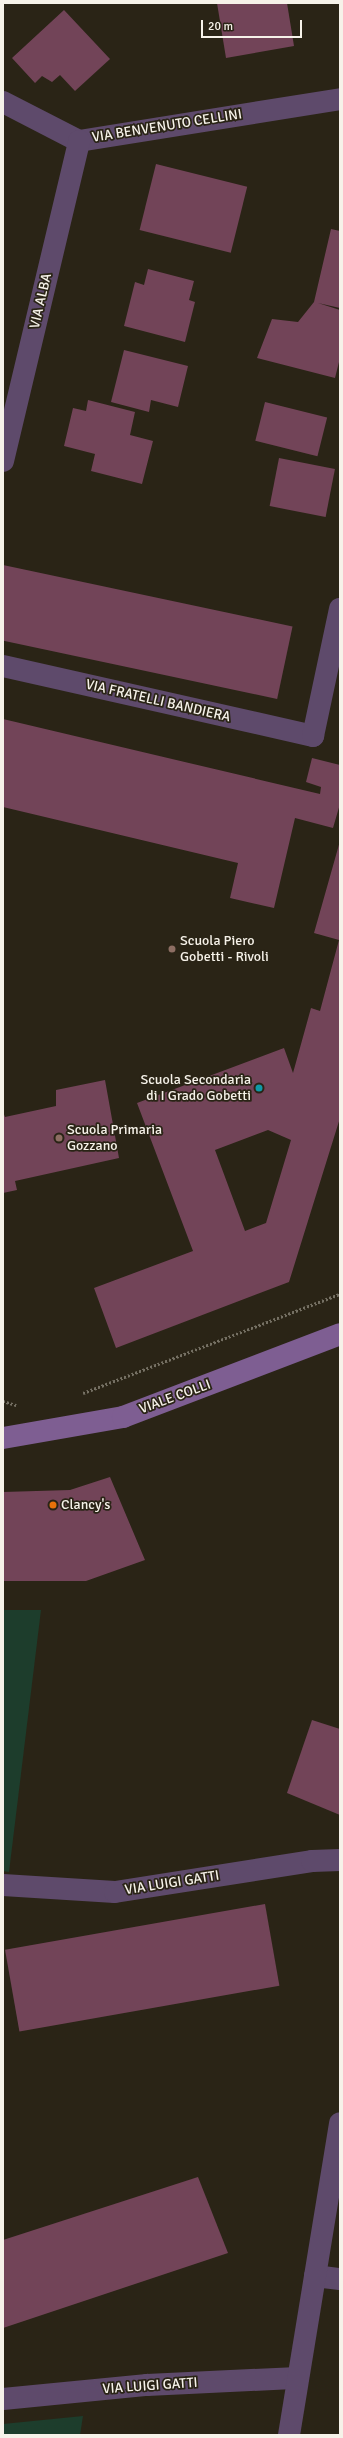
<!DOCTYPE html>
<html>
<head>
<meta charset="utf-8">
<style>
	body { margin:0 }
	#map { position:relative; width:343px; height:2438px; overflow:hidden; background:#2a2416; font-family:Signika,sans-serif }
	div>[style] { position:absolute }
	.green>* { inset:0; background:#1d3d2c }
	.building>* { inset:0; background:#724458; transform-origin:0 0 }
	.path>* { height:2.5px; margin-top:-1.25px; transform-origin:0; background:repeating-linear-gradient(90deg,#757063 0 2px,transparent 0 4px) }
	.street>* { height:22px; margin:-11px; padding:0 11px; transform-origin:11px; border-radius:11px; background:#5e4a6b }
	.secondary>* { height:22px; margin:-11px; padding:0 11px; transform-origin:11px; border-radius:11px; background:#7e5e92 }
	.dots>* { width:11px; height:11px; translate:-50% -50%; box-sizing:border-box; border:2px solid #2a2416; border-radius:50% }
	span { translate:-50% -50%; white-space:nowrap; text-align:center; line-height:1.15; -webkit-text-stroke:3.5px #2a2416; paint-order:stroke }
	.street-label { font-size:14px; color:#f6f2e9 }
	.poi-label { font-size:14px; color:#f6f2e9 }
	.left { translate:0 -50%; text-align:left }
	.right { translate:-100% -50%; text-align:right }
	.frame { position:absolute; inset:0; border:4px solid #f6f2e9; pointer-events:none }
	.scale { position:absolute; left:201px; top:20px; width:101px; height:18px; box-sizing:border-box; border:2px solid #f6f2e9; border-top:0; padding-left:5px; font-size:12px; line-height:14px; white-space:nowrap; color:#f6f2e9; -webkit-text-stroke:3px #2a2416; paint-order:stroke }
</style>
</head>
<body>
<div id="map">
	<div class="green">
		<div style="clip-path:polygon(3px 1610px,41px 1610px,9px 1872px,3px 1871px)"></div>
		<div style="clip-path:polygon(83px 2416px,80px 2435px,3px 2435px,3px 2424px)"></div>
	</div>
	<div class="building">
		<div style="clip-path:polygon(217px 3px,287px 3px,294px 46px,226px 58px)"></div>
		<div style="clip-path:polygon(64px 10px,110px 59px,75px 91px,60px 75px,52px 82px,42px 76px,35px 83px,12px 58px)"></div>
		<div style="left:156px;top:164px;width:94px;height:68px;rotate:14deg"></div>
		<div style="clip-path:polygon(331px 229px,340px 231px,340px 308px,318px 303px,340px 310px,340px 358px,335px 378px,257px 358px,272px 319px,298px 322px,314px 302px)"></div>
		<div style="clip-path:polygon(148px 269px,194px 281px,189px 300px,195px 302px,185px 342px,124px 326px,135px 282px,144px 285px)"></div>
		<div style="clip-path:polygon(124px 350px,188px 366px,178px 407px,151px 400px,149px 412px,111px 402px)"></div>
		<div style="clip-path:polygon(88px 400px,135px 412px,130px 435px,153px 441px,142px 484px,91px 471px,95px 454px,64px 446px,73px 408px,86px 411px)"></div>
		<div style="left:265px;top:402px;width:64px;height:40px;rotate:14deg"></div>
		<div style="left:279px;top:458px;width:57px;height:49px;rotate:11deg"></div>
		<div style="left:3px;top:565px;width:296px;height:74px;rotate:12deg"></div>
		<div style="clip-path:polygon(3px 719px,320px 794px,321px 787px,306px 782px,312px 758px,340px 765px,340px 804px,333px 828px,295px 818px,274px 908px,230px 898px,238px 863px,3px 807px)"></div>
		<div style="clip-path:polygon(evenodd,340px 841px,340px 1118px,289px 1282px,116px 1348px,94px 1288px,193px 1251px,137px 1103px,284px 1048px,293px 1073px,311px 1008px,320px 1011px,339px 940px,314px 933px,340px 841px,268px 1130px,291px 1140px,266px 1223px,245px 1231px,215px 1150px,268px 1130px)"></div>
		<div style="clip-path:polygon(105px 1080px,119px 1158px,15px 1181px,17px 1190px,3px 1193px,3px 1112px,5px 1117px,56px 1106px,56px 1090px)"></div>
		<div style="clip-path:polygon(110px 1477px,145px 1560px,86px 1581px,3px 1581px,3px 1492px,70px 1490px)"></div>
		<div style="clip-path:polygon(312px 1720px,340px 1729px,340px 1815px,287px 1793px)"></div>
		<div style="left:265px;top:1904px;width:83px;height:264px;rotate:80deg"></div>
		<div style="clip-path:polygon(198px 2177px,228px 2253px,3px 2328px,3px 2240px)"></div>
	</div>
	<div class="path">
		<div style="left:83px;top:1393px;width:275px;rotate:-21.1deg"></div>
		<div style="left:3px;top:1401px;width:14px;rotate:17deg"></div>
	</div>
	<div class="street">
		<div style="left:3px;top:102px;width:85px;rotate:27.2deg"></div>
		<div style="left:79px;top:141px;width:264px;rotate:-9.1deg"></div>
		<div style="left:3px;top:461px;width:329px;rotate:-76.6deg"></div>
		<div style="left:3px;top:666px;width:318px;rotate:12.7deg"></div>
		<div style="left:313px;top:736px;width:130px;rotate:-78deg"></div>
		<div style="left:3px;top:1885px;width:112px;rotate:3.6deg"></div>
		<div style="left:115px;top:1892px;width:199px;rotate:-8.9deg"></div>
		<div style="left:312px;top:1861px;width:28px;rotate:-2deg"></div>
		<div style="left:315px;top:2276px;width:25px;rotate:7deg"></div>
		<div style="left:3px;top:2399px;width:145px;rotate:-5.6deg"></div>
		<div style="left:147px;top:2385px;width:151px;rotate:-2.7deg"></div>
		<div style="left:289px;top:2435px;width:316px;rotate:-80.7deg"></div>
	</div>
	<div class="secondary">
		<div style="left:3px;top:1438px;width:122px;rotate:-9.9deg"></div>
		<div style="left:123px;top:1417px;width:232px;rotate:-20.9deg"></div>
	</div>
	<div class="dots">
		<div style="left:172px;top:949px;background:#8d6e63"></div>
		<div style="left:259px;top:1088px;background:#0f9aa8"></div>
		<div style="left:59px;top:1138px;background:#8d6e63"></div>
		<div style="left:53px;top:1505px;background:#e8710a"></div>
	</div>
	<div class="street-label">
		<span style="left:167px;top:126px;rotate:-9deg">VIA BENVENUTO CELLINI</span>
		<span style="left:41px;top:301px;rotate:-77deg">VIA ALBA</span>
		<span style="left:158px;top:701px;rotate:13deg">VIA FRATELLI BANDIERA</span>
		<span style="left:175px;top:1397px;rotate:-20deg">VIALE COLLI</span>
		<span style="left:172px;top:1883px;rotate:-9deg">VIA LUIGI GATTI</span>
		<span style="left:150px;top:2386px;rotate:-4deg">VIA LUIGI GATTI</span>
	</div>
	<div class="poi-label">
		<span class="left" style="left:180px;top:949px">Scuola Piero<br>Gobetti - Rivoli</span>
		<span class="right" style="left:251px;top:1088px">Scuola Secondaria<br>di I Grado Gobetti</span>
		<span class="left" style="left:67px;top:1138px">Scuola Primaria<br>Gozzano</span>
		<span class="left" style="left:61px;top:1505px">Clancy's</span>
	</div>
	<div class="frame"></div>
	<div class="scale">20 m</div>
</div>
</body>
</html>
